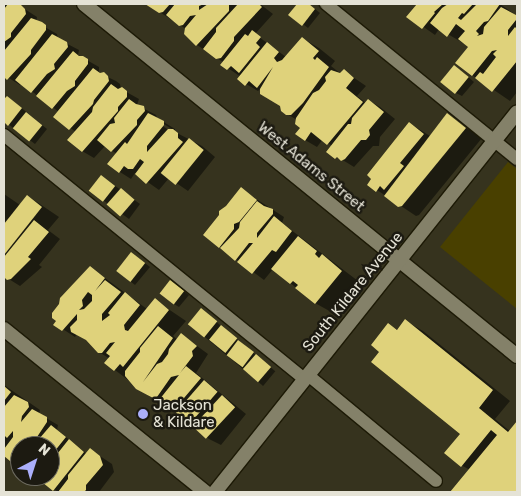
<!DOCTYPE html>
<html>
<head>
<meta charset="utf-8">
<style>
	body { margin:0 }
	#map { position:relative; width:521px; height:496px; overflow:hidden; background:#36331e; font-family:Rubik,sans-serif }
	div>[style] { position:absolute }
	.green>* { inset:0; background:#494000 }
	.shadow>* { inset:0; background:#0007; transform-origin:0 0 }
	.building>* { inset:0; background:#dfd27b; transform-origin:0 0 }
	.roads { filter:drop-shadow(1px 0 #1d1a06) drop-shadow(-1px 0 #1d1a06) drop-shadow(0 1px #1d1a06) drop-shadow(0 -1px #1d1a06) }
	.service>* { height:12px; margin:-6px; padding:0 6px; transform-origin:6px; border-radius:6px; background:#848169 }
	.minor>* { height:14px; margin:-7px; padding:0 7px; transform-origin:7px; border-radius:7px; background:#848169 }
	.tertiary>* { height:14px; margin:-7px; padding:0 7px; transform-origin:7px; border-radius:7px; background:#848169 }
	.dots>* { width:14px; height:14px; translate:-50% -50%; box-sizing:border-box; border:2px solid #1c1a11; border-radius:50% }
	span { translate:-50% -50%; white-space:nowrap; text-align:center; line-height:1.15; -webkit-text-stroke:5px #1c1a11; paint-order:stroke }
	.street-label { font-size:15px; color:#e5e3d6 }
	.poi-label { font-size:15px; color:#e5e3d6 }
	.left { translate:0 -50%; text-align:left }
	.frame { position:absolute; inset:0; border:5px solid #e5e3d6; pointer-events:none }
	.north { position:absolute; left:10px; top:436px; width:50px; height:50px; box-sizing:border-box; background:#1c1a11; border:1px solid #6c6a60; border-radius:50%; rotate:40deg; font-size:14px; font-weight:700; line-height:20px; text-align:center; color:#e5e3d6 }
	.north::after { content:''; display:block; margin:auto; width:18px; height:22px; background:#abaffb; clip-path:polygon(50% 0,100% 100%,50% 72%,0 100%) }
</style>
</head>
<body>
<div id="map">
	<div class="green">
		<div style="clip-path:polygon(508px 162px,517px 169px,517px 309px,440px 247px)"></div>
	</div>
	<div class="shadow">
		<div style="clip-path:polygon(evenodd,4px 4px,17px 4px,37px 17px,36px 22px,57px 34px,58px 39px,79px 50px,78px 55px,99px 67px,99px 73px,116px 81px,120px 84px,121px 89px,139px 99px,137px 105px,156px 115px,157px 118px,175px 129px,175px 132px,202px 146px,215px 157px,188px 191px,169px 178px,159px 190px,135px 173px,131px 179px,120px 172px,117px 154px,105px 146px,94px 158px,82px 151px,76px 132px,55px 117px,59px 112px,21px 83px,20px 85px,4px 75px,4px 4px,159px 121px,175px 131px,170px 131px,158px 123px,159px 121px)"></div>
		<div style="clip-path:polygon(147px 4px,260px 4px,273px 14px,255px 34px,286px 57px,302px 38px,319px 48px,335px 61px,331px 66px,341px 74px,344px 71px,366px 86px,357px 96px,366px 103px,368px 100px,380px 107px,395px 119px,380px 137px,379px 146px,373px 146px,354px 167px,328px 151px,332px 146px,323px 139px,317px 147px,305px 140px,302px 127px,297px 120px,287px 114px,281px 106px,261px 88px,258px 91px,246px 84px,241px 77px,222px 64px,223px 62px,197px 45px,185px 33px,186px 29px)"></div>
		<div style="clip-path:polygon(299px 4px,309px 4px,320px 13px,308px 28px,290px 14px)"></div>
		<div style="clip-path:polygon(418px 4px,500px 4px,517px 16px,517px 92px,510px 101px,472px 75px,470px 47px,439px 29px,435px 35px,408px 16px)"></div>
		<div style="clip-path:polygon(460px 70px,474px 82px,462px 96px,456px 93px)"></div>
		<div style="clip-path:polygon(4px 96px,13px 101px,47px 129px,35px 144px,4px 121px)"></div>
		<div style="clip-path:polygon(447px 115px,482px 138px,419px 215px,416px 216px,368px 184px,409px 123px,430px 136px)"></div>
		<div style="clip-path:polygon(107px 180px,140px 204px,129px 219px,89px 190px)"></div>
		<div style="clip-path:polygon(241px 189px,284px 217px,282px 223px,358px 281px,333px 313px,315px 303px,273px 269px,264px 280px,220px 247px,227px 207px)"></div>
		<div style="clip-path:polygon(4px 194px,20px 205px,28px 196px,59px 217px,48px 230px,60px 239px,39px 265px,42px 267px,20px 286px,4px 276px)"></div>
		<div style="clip-path:polygon(137px 257px,150px 267px,135px 285px,117px 271px)"></div>
		<div style="clip-path:polygon(90px 267px,147px 309px,155px 300px,186px 321px,173px 336px,178px 340px,182px 335px,208px 354px,196px 373px,246px 414px,221px 445px,209px 439px,180px 414px,149px 396px,115px 370px,110px 359px,99px 352px,89px 341px,77px 334px,75px 337px,55px 324px)"></div>
		<div style="clip-path:polygon(176px 285px,189px 295px,179px 307px,174px 304px)"></div>
		<div style="left:201px;top:309px;width:97px;height:19px;rotate:40deg"></div>
		<div style="clip-path:polygon(406px 321px,423px 331px,510px 401px,495px 419px,511px 432px,517px 423px,517px 492px,452px 492px,470px 470px,461px 465px,461px 434px,381px 351px,389px 325px,398px 330px)"></div>
		<div style="clip-path:polygon(4px 385px,40px 410px,39px 414px,58px 425px,57px 430px,87px 454px,91px 450px,112px 464px,114px 472px,99px 492px,58px 492px,38px 476px,50px 476px,50px 446px,20px 446px,20px 467px,4px 454px)"></div>
	</div>
	<div class="building">
		<div style="clip-path:polygon(8px 4px,21px 5px,25px 9px,26px 14px,11px 33px,11px 37px,4px 42px,4px 9px)"></div>
		<div style="clip-path:polygon(145px 4px,170px 4px,163px 12px,159px 13px)"></div>
		<div style="clip-path:polygon(175px 4px,204px 4px,199px 6px,199px 10px,208px 4px,229px 4px,229px 11px,196px 46px,184px 34px,185px 28px,196px 15px,190px 16px,183px 25px,179px 26px,166px 15px)"></div>
		<div style="clip-path:polygon(238px 4px,259px 4px,262px 7px,234px 37px,234px 41px,221px 58px,216px 59px,203px 49px,216px 32px,216px 28px)"></div>
		<div style="clip-path:polygon(297px 4px,309px 4px,315px 9px,302px 26px,288px 15px)"></div>
		<div style="clip-path:polygon(417px 4px,443px 4px,434px 12px,435px 13px,422px 29px,406px 17px)"></div>
		<div style="clip-path:polygon(448px 4px,473px 4px,464px 14px,462px 13px,458px 18px,461px 20px,477px 4px,500px 4px,488px 21px,484px 22px,476px 31px,479px 34px,477px 36px,483px 34px,484px 27px,501px 7px,516px 15px,516px 20px,508px 30px,508px 36px,515px 27px,517px 29px,517px 61px,492px 92px,475px 78px,480px 72px,483px 74px,496px 57px,493px 54px,497px 50px,492px 51px,472px 76px,455px 63px,468px 47px,458px 39px,465px 31px,456px 24px,447px 37px,430px 23px,442px 8px)"></div>
		<div style="clip-path:polygon(31px 18px,42px 22px,46px 25px,46px 30px,31px 50px,31px 54px,7px 80px,4px 77px,4px 51px)"></div>
		<div style="clip-path:polygon(252px 30px,261px 37px,256px 43px,260px 47px,239px 73px,231px 66px,227px 70px,220px 65px,245px 34px,248px 36px)"></div>
		<div style="clip-path:polygon(52px 34px,67px 42px,68px 47px,54px 64px,55px 69px,47px 74px,31px 93px,15px 80px)"></div>
		<div style="clip-path:polygon(302px 37px,319px 51px,313px 58px,315px 60px,317px 57px,329px 67px,303px 103px,291px 115px,286px 115px,281px 111px,280px 106px,260px 94px,260px 89px,273px 67px,257px 88px,249px 81px,245px 86px,237px 79px,267px 42px,279px 52px,274px 58px,277px 62px,282px 60px)"></div>
		<div style="clip-path:polygon(73px 51px,79px 56px,83px 56px,88px 59px,88px 64px,75px 81px,75px 86px,67px 91px,52px 109px,36px 96px)"></div>
		<div style="left:454px;top:65px;width:19px;height:22px;rotate:39deg"></div>
		<div style="clip-path:polygon(93px 68px,100px 73px,104px 72px,108px 76px,109px 81px,94px 100px,93px 104px,69px 130px,53px 117px)"></div>
		<div style="clip-path:polygon(344px 69px,354px 78px,346px 88px,363px 102px,327px 145px,311px 132px,305px 141px,295px 134px,300px 128px,295px 124px,296px 118px,313px 93px,319px 90px,326px 81px,325px 77px,331px 70px,340px 73px)"></div>
		<div style="clip-path:polygon(111px 84px,118px 89px,122px 87px,127px 91px,127px 97px,118px 107px,118px 111px,82px 152px,67px 140px,92px 112px,93px 107px)"></div>
		<div style="clip-path:polygon(7px 96px,22px 108px,8px 126px,4px 122px,4px 99px)"></div>
		<div style="clip-path:polygon(129px 99px,136px 104px,144px 106px,145px 111px,137px 120px,137px 125px,111px 152px,97px 140px,110px 124px,115px 123px,114px 118px)"></div>
		<div style="clip-path:polygon(368px 99px,384px 112px,369px 130px,370px 135px,366px 140px,361px 140px,345px 159px,341px 161px,337px 157px,335px 159px,326px 152px,348px 124px,351px 124px,352px 118px)"></div>
		<div style="left:26px;top:112px;width:21px;height:21px;rotate:39deg"></div>
		<div style="clip-path:polygon(148px 113px,164px 121px,164px 125px,147px 146px,147px 152px,168px 129px,173px 129px,178px 133px,178px 138px,183px 142px,146px 184px,135px 174px,144px 162px,140px 159px,133px 169px,128px 169px,124px 166px,119px 173px,107px 164px,125px 142px,127px 144px)"></div>
		<div style="clip-path:polygon(447px 113px,466px 128px,402px 206px,398px 207px,384px 196px)"></div>
		<div style="clip-path:polygon(409px 122px,424px 134px,400px 163px,404px 166px,384px 190px,380px 186px,376px 192px,367px 185px,371px 179px,367px 175px)"></div>
		<div style="left:189px;top:138px;width:19px;height:45px;rotate:39deg"></div>
		<div style="left:101px;top:175px;width:18px;height:20px;rotate:38deg"></div>
		<div style="clip-path:polygon(241px 187px,257px 200px,239px 222px,234px 224px,234px 229px,219px 248px,203px 235px,219px 215px,219px 211px,226px 206px)"></div>
		<div style="left:121px;top:188px;width:18px;height:22px;rotate:41deg"></div>
		<div style="clip-path:polygon(27px 195px,42px 207px,4px 255px,4px 224px)"></div>
		<div style="clip-path:polygon(257px 201px,264px 206px,273px 209px,273px 214px,257px 233px,257px 238px,274px 216px,292px 231px,276px 252px,272px 250px,252px 274px,237px 262px,253px 243px,249px 243px,235px 261px,220px 248px,239px 228px,240px 222px)"></div>
		<div style="clip-path:polygon(34px 220px,49px 232px,28px 257px,31px 259px,11px 279px,7px 280px,4px 277px,4px 257px)"></div>
		<div style="clip-path:polygon(298px 236px,317px 251px,315px 254px,319px 258px,322px 254px,342px 271px,315px 304px,295px 288px,298px 285px,293px 281px,290px 284px,271px 269px)"></div>
		<div style="left:131px;top:252px;width:18px;height:24px;rotate:38deg"></div>
		<div style="clip-path:polygon(evenodd,90px 266px,105px 278px,95px 291px,105px 280px,121px 292px,102px 314px,102px 321px,110px 315px,108px 313px,125px 292px,140px 305px,124px 325px,125px 330px,128px 331px,155px 298px,169px 310px,123px 367px,120px 364px,114px 371px,104px 363px,110px 356px,106px 353px,115px 342px,110px 343px,102px 353px,98px 353px,86px 340px,71px 332px,70px 327px,77px 320px,77px 314px,62px 331px,53px 325px,56px 321px,52px 318px,52px 313px,59px 304px,60px 298px,90px 266px,88px 292px,92px 295px,92px 301px,84px 309px,79px 310px,83px 306px,82px 300px,88px 292px)"></div>
		<div style="left:170px;top:280px;width:18px;height:17px;rotate:38deg"></div>
		<div style="left:201px;top:308px;width:21px;height:21px;rotate:39deg"></div>
		<div style="clip-path:polygon(405px 319px,493px 390px,479px 408px,508px 432px,517px 421px,517px 492px,450px 492px,497px 435px,491px 430px,461px 467px,444px 453px,460px 434px,371px 362px,379px 352px,371px 345px,388px 323px,397px 330px)"></div>
		<div style="left:221px;top:325px;width:21px;height:19px;rotate:39deg"></div>
		<div style="clip-path:polygon(158px 326px,173px 338px,143px 382px,157px 364px,162px 362px,168px 354px,169px 349px,181px 333px,197px 346px,192px 351px,193px 356px,180px 373px,186px 366px,201px 378px,173px 411px,159px 400px,179px 375px,171px 377px,157px 397px,153px 398px,136px 389px,125px 376px,125px 371px,140px 352px,140px 348px)"></div>
		<div style="left:238px;top:340px;width:20px;height:19px;rotate:37deg"></div>
		<div style="left:256px;top:354px;width:20px;height:20px;rotate:41deg"></div>
		<div style="left:204px;top:380px;width:18px;height:43px;rotate:41deg"></div>
		<div style="clip-path:polygon(4px 386px,11px 392px,4px 401px)"></div>
		<div style="clip-path:polygon(14px 395px,28px 402px,29px 407px,22px 416px,21px 422px,32px 409px,47px 417px,47px 422px,33px 443px,32px 441px,28px 446px,20px 446px,20px 461px,16px 466px,4px 456px,4px 449px,13px 437px,13px 431px,7px 438px,4px 435px,4px 407px)"></div>
		<div style="left:222px;top:395px;width:18px;height:43px;rotate:43deg"></div>
		<div style="clip-path:polygon(51px 425px,66px 437px,50px 457px,50px 446px,33px 446px)"></div>
		<div style="clip-path:polygon(69px 439px,84px 452px,53px 491px,37px 478px,39px 476px,50px 476px,50px 463px)"></div>
		<div style="clip-path:polygon(90px 448px,100px 456px,103px 465px,86px 485px,86px 490px,84px 492px,58px 492px,68px 479px,68px 475px)"></div>
	</div>
	<div class="roads">
		<div class="service">
			<div style="left:326px;top:4px;width:246px;rotate:39.1deg"></div>
			<div style="left:4px;top:135px;width:388px;rotate:39.1deg"></div>
			<div style="left:308px;top:375px;width:166px;rotate:39.6deg"></div>
		</div>
		<div class="minor">
			<div style="left:84px;top:4px;width:558px;rotate:39.11deg"></div>
			<div style="left:215px;top:492px;width:485px;rotate:-51.5deg"></div>
		</div>
		<div class="tertiary">
			<div style="left:4px;top:329px;width:259px;rotate:39deg"></div>
		</div>
	</div>
	<div class="dots">
		<div style="left:143px;top:414px;background:#abaffb"></div>
	</div>
	<div class="street-label">
		<span style="left:311px;top:167px;rotate:39deg">West Adams Street</span>
		<span style="left:353px;top:292px;rotate:-51deg">South Kildare Avenue</span>
	</div>
	<div class="poi-label">
		<span class="left" style="left:153px;top:414px">Jackson<br>&amp; Kildare</span>
	</div>
	<div class="frame"></div>
	<div class="north">N</div>
</div>
</body>
</html>
